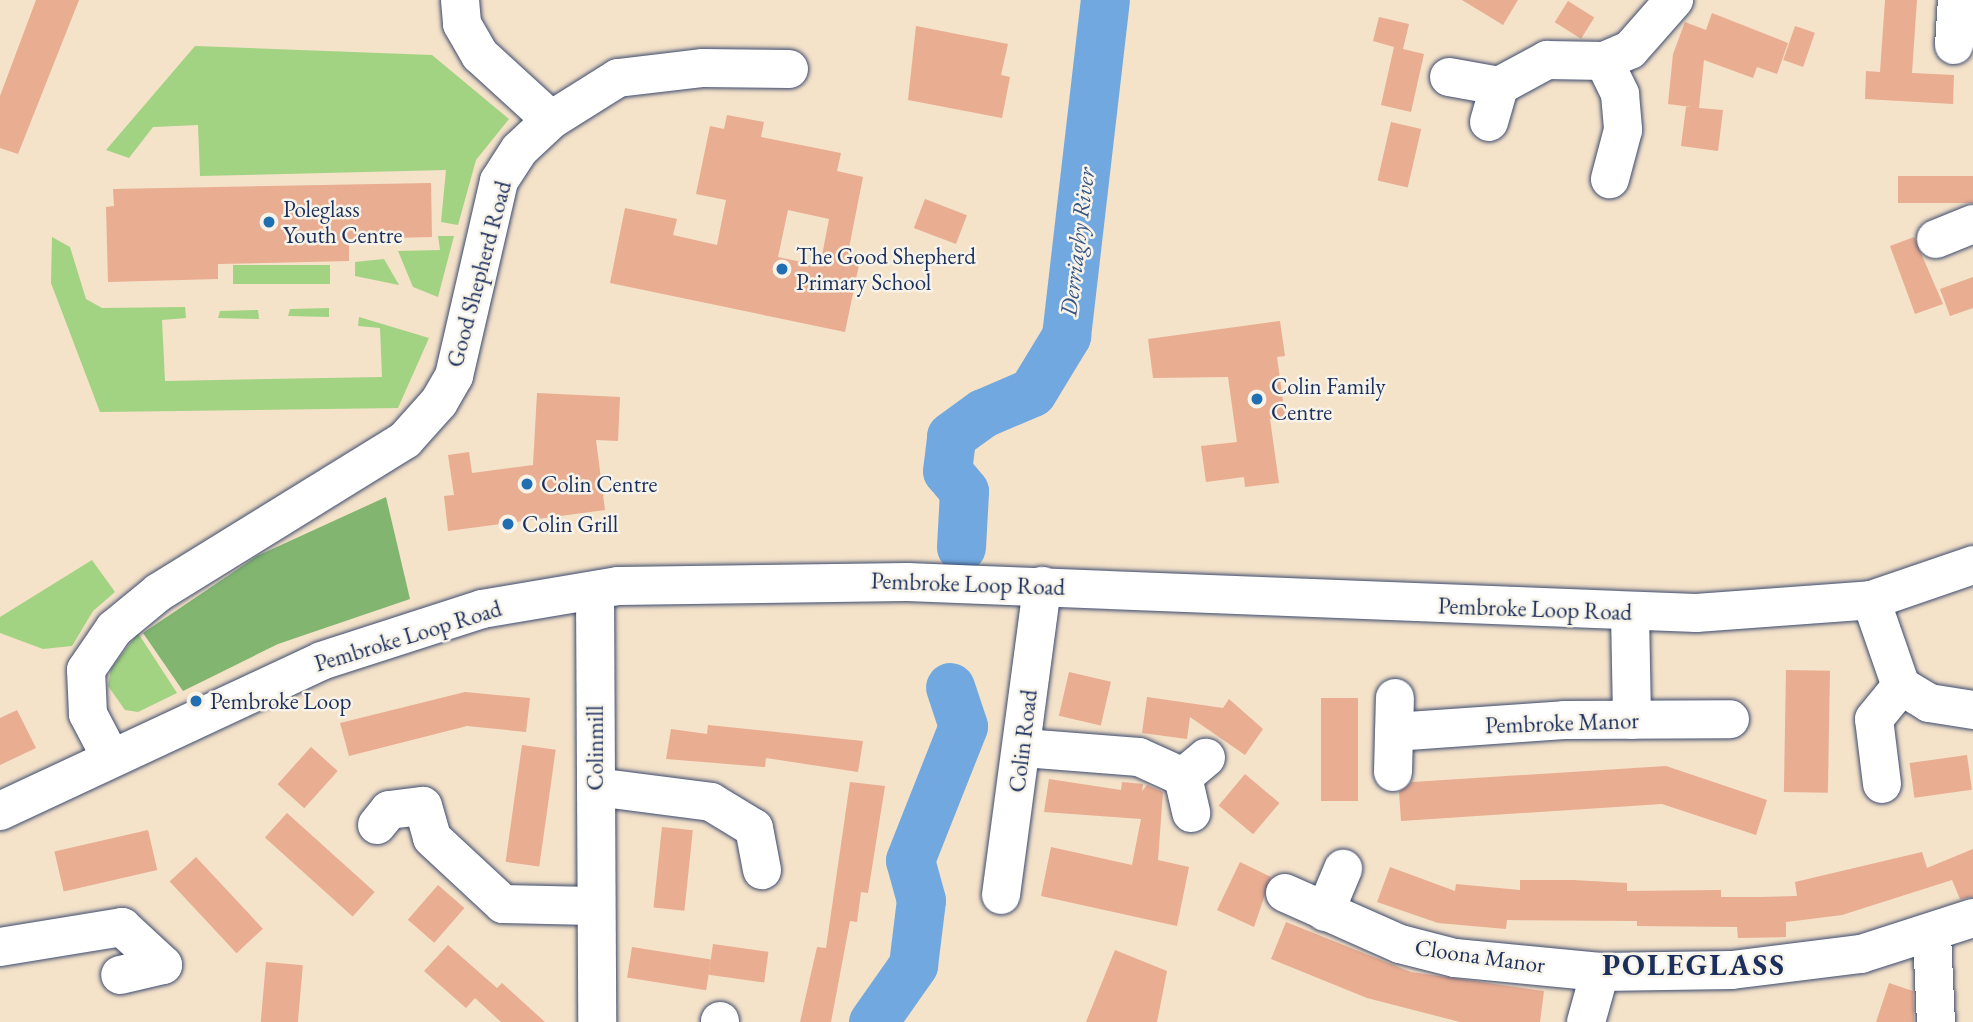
<!DOCTYPE html>
<style>
body{margin:0}
#map{position:relative;width:1973px;height:1022px;overflow:hidden;background:#f4e2c9;font-family:"EB Garamond",serif}
div>[style]{position:absolute}
.green>*{inset:0;background:#a2d382;transform-origin:0 0}
.forest>*{inset:0;background:#81b570}
.river>*{height:49px;margin:-24.5px;padding:0 24.5px;transform-origin:24.5px;border-radius:24.5px;background:#71a8df}
.building>*{inset:0;background:#e9ad92;transform-origin:0 0}
.roads{filter:drop-shadow(0 0 2px #3c4a6e) drop-shadow(0 0 2px #3c4a6e)}
.minor>*{height:38px;margin:-19px;padding:0 19px;transform-origin:19px;border-radius:19px;background:#fff}
.dots>*{width:19px;height:19px;translate:-50% -50%;box-sizing:border-box;border:4px solid #f7f3e8;border-radius:50%}
span{translate:-50% -50%;white-space:nowrap;text-align:center;line-height:1.15;-webkit-text-stroke:5px #f7f3e8;paint-order:stroke}
.poi-label{font-size:23px;color:#1b2f5e}
.left{translate:0 -50%;text-align:left}
.street-label{font-size:23px;color:#1b2f5e}
.water-label{font-size:24px;color:#355385;font-style:italic}
.district-label{font-size:30px;color:#1b2f5e;font-weight:700;letter-spacing:2px}
</style>
<div id="map">
<div class="green">
<div style="clip-path:polygon(195px 46px,432px 55px,509px 119px,476px 160px,458px 225px,441px 222px,446px 170px,200px 176px,198px 125px,153px 127px,129px 158px,106px 150px)"></div>
<div style="clip-path:polygon(438px 236px,454px 236px,438px 297px,413px 287px,398px 251px,440px 250px)"></div>
<div style="clip-path:polygon(52px 237px,70px 247px,86px 299px,102px 308px,185px 307px,186px 318px,162px 320px,165px 381px,382px 377px,380px 328px,358px 326px,359px 317px,429px 338px,398px 408px,100px 412px,51px 283px)"></div>
<div style="clip-path:polygon(384px 259px,399px 285px,355px 276px,355px 262px)"></div>
<div style="left:330px;top:265px;width:19px;height:97px;rotate:90deg"></div>
<div style="clip-path:polygon(329px 308px,329px 317px,288px 316px,290px 309px)"></div>
<div style="clip-path:polygon(258px 310px,259px 319px,218px 318px,220px 311px)"></div>
<div style="clip-path:polygon(92px 560px,115px 592px,93px 611px,72px 646px,43px 649px,0 633px,0 617px)"></div>
<div style="clip-path:polygon(138px 633px,177px 693px,138px 712px,125px 710px,108px 686px,111px 669px)"></div>
</div>
<div class="forest">
<div style="clip-path:polygon(386px 497px,410px 599px,278px 644px,183px 691px,143px 633px,257px 556px)"></div>
</div>
<div class="river">
<div style="left:961px;top:547px;width:56px;rotate:-86.9deg"></div>
<div style="left:964px;top:491px;width:26px;rotate:-130deg"></div>
<div style="left:947px;top:471px;width:35px;rotate:-83deg"></div>
<div style="left:951px;top:436px;width:39px;rotate:-36deg"></div>
<div style="left:983px;top:413px;width:53px;rotate:-23.2deg"></div>
<div style="left:1032px;top:392px;width:66px;rotate:-58.7deg"></div>
<div style="left:1066px;top:336px;width:338px;rotate:-83.4deg"></div>
<div style="left:873px;top:1022px;width:70px;rotate:-54.9deg"></div>
<div style="left:913px;top:965px;width:65px;rotate:-83deg"></div>
<div style="left:921px;top:900px;width:41px;rotate:-105.4deg"></div>
<div style="left:910px;top:860px;width:144px;rotate:-68.4deg"></div>
<div style="left:963px;top:726px;width:41px;rotate:-108.4deg"></div>
</div>
<div class="building">
<div style="clip-path:polygon(36px 0,79px 0,18px 154px,0 148px,0 96px)"></div>
<div style="clip-path:polygon(1462px 0,1518px 0,1503px 25px)"></div>
<div style="clip-path:polygon(1885px 0,1917px 0,1912px 73px,1954px 75px,1953px 104px,1865px 99px,1866px 71px,1880px 72px)"></div>
<div style="left:1568px;top:1px;width:31px;height:25px;rotate:32deg"></div>
<div style="clip-path:polygon(1712px 13px,1788px 43px,1777px 74px,1757px 67px,1753px 78px,1704px 60px,1699px 108px,1723px 110px,1718px 151px,1681px 146px,1686px 107px,1691px 107px,1668px 104px,1673px 54px,1685px 22px,1706px 30px)"></div>
<div style="clip-path:polygon(1379px 17px,1409px 24px,1403px 49px,1424px 54px,1411px 112px,1381px 105px,1394px 47px,1373px 41px)"></div>
<div style="clip-path:polygon(916px 26px,1008px 44px,1001px 75px,1010px 77px,1002px 118px,908px 100px)"></div>
<div style="left:1795px;top:26px;width:21px;height:36px;rotate:19deg"></div>
<div style="clip-path:polygon(evenodd,727px 115px,764px 122px,761px 137px,841px 153px,837px 171px,863px 177px,848px 253px,861px 255px,845px 332px,610px 283px,625px 208px,677px 219px,673px 235px,717px 245px,726px 200px,696px 194px,710px 126px,724px 129px,727px 115px,788px 210px,829px 219px,820px 266px,778px 257px,788px 210px)"></div>
<div style="left:1391px;top:122px;width:31px;height:60px;rotate:13deg"></div>
<div style="left:1973px;top:176px;width:27px;height:75px;rotate:90deg"></div>
<div style="clip-path:polygon(431px 183px,432px 237px,349px 239px,349px 261px,218px 264px,218px 279px,108px 282px,106px 207px,114px 206px,113px 189px)"></div>
<div style="left:925px;top:199px;width:45px;height:31px;rotate:21deg"></div>
<div style="clip-path:polygon(1914px 237px,1943px 304px,1915px 314px,1890px 246px)"></div>
<div style="clip-path:polygon(1973px 277px,1973px 308px,1950px 316px,1940px 289px)"></div>
<div style="clip-path:polygon(1280px 321px,1285px 356px,1277px 357px,1285px 416px,1270px 419px,1279px 483px,1245px 487px,1244px 477px,1206px 482px,1201px 446px,1237px 442px,1228px 377px,1153px 378px,1148px 339px)"></div>
<div style="clip-path:polygon(537px 393px,620px 397px,618px 441px,596px 440px,605px 510px,448px 531px,444px 496px,454px 495px,448px 455px,469px 452px,472px 473px,533px 465px)"></div>
<div style="left:1786px;top:670px;width:44px;height:122px;rotate:1deg"></div>
<div style="left:1069px;top:672px;width:43px;height:45px;rotate:13deg"></div>
<div style="clip-path:polygon(465px 692px,530px 698px,526px 732px,467px 726px,349px 756px,340px 723px)"></div>
<div style="clip-path:polygon(1147px 697px,1223px 708px,1229px 699px,1263px 729px,1245px 755px,1190px 717px,1187px 739px,1142px 733px)"></div>
<div style="left:1321px;top:698px;width:37px;height:103px"></div>
<div style="clip-path:polygon(17px 710px,36px 748px,0 765px,0 718px)"></div>
<div style="clip-path:polygon(708px 725px,863px 741px,858px 772px,766px 758px,765px 767px,666px 759px,671px 729px,707px 734px)"></div>
<div style="left:522px;top:745px;width:34px;height:118px;rotate:8deg"></div>
<div style="left:311px;top:747px;width:36px;height:50px;rotate:42deg"></div>
<div style="left:1967px;top:755px;width:35px;height:58px;rotate:82deg"></div>
<div style="clip-path:polygon(1666px 766px,1767px 800px,1756px 835px,1662px 804px,1401px 821px,1399px 792px,1412px 782px)"></div>
<div style="left:1245px;top:774px;width:45px;height:41px;rotate:40deg"></div>
<div style="clip-path:polygon(1049px 779px,1121px 790px,1122px 782px,1143px 784px,1142px 791px,1147px 785px,1163px 792px,1158px 860px,1189px 867px,1177px 926px,1041px 896px,1051px 847px,1132px 865px,1141px 819px,1044px 812px)"></div>
<div style="clip-path:polygon(850px 782px,885px 786px,868px 893px,861px 892px,857px 922px,850px 921px,831px 1022px,800px 1022px,817px 947px,826px 948px)"></div>
<div style="left:287px;top:813px;width:118px;height:33px;rotate:42deg"></div>
<div style="left:662px;top:827px;width:31px;height:81px;rotate:6deg"></div>
<div style="left:148px;top:830px;width:41px;height:96px;rotate:77deg"></div>
<div style="clip-path:polygon(1973px 849px,1973px 897px,1960px 899px,1952px 880px,1842px 915px,1786px 922px,1786px 937px,1738px 938px,1737px 927px,1637px 926px,1637px 921px,1507px 920px,1506px 929px,1438px 923px,1377px 902px,1390px 867px,1455px 891px,1456px 884px,1520px 890px,1520px 880px,1573px 880px,1627px 883px,1627px 891px,1721px 890px,1721px 897px,1761px 897px,1797px 896px,1795px 882px,1922px 852px,1927px 868px)"></div>
<div style="left:196px;top:857px;width:98px;height:36px;rotate:47deg"></div>
<div style="clip-path:polygon(1240px 862px,1271px 877px,1254px 927px,1217px 910px)"></div>
<div style="left:438px;top:885px;width:35px;height:46px;rotate:41deg"></div>
<div style="clip-path:polygon(1286px 922px,1411px 972px,1544px 991px,1540px 1022px,1460px 1022px,1367px 998px,1271px 959px)"></div>
<div style="left:713px;top:944px;width:56px;height:31px;rotate:8deg"></div>
<div style="clip-path:polygon(448px 945px,497px 988px,502px 983px,545px 1022px,501px 1022px,475px 998px,466px 1008px,424px 971px)"></div>
<div style="left:632px;top:947px;width:80px;height:31px;rotate:9deg"></div>
<div style="clip-path:polygon(1115px 950px,1167px 971px,1157px 1022px,1086px 1022px)"></div>
<div style="left:266px;top:962px;width:37px;height:60px;rotate:5deg"></div>
<div style="clip-path:polygon(1889px 983px,1913px 991px,1914px 1022px,1876px 1022px)"></div>
</div>
<div class="roads">
<div class="minor">
<div style="left:460px;top:0;width:24px;rotate:85deg"></div>
<div style="left:462px;top:24px;width:36px;rotate:60deg"></div>
<div style="left:480px;top:55px;width:96px;rotate:42.5deg"></div>
<div style="left:1954px;top:45px;width:45px;rotate:-86.2deg"></div>
<div style="left:1604px;top:61px;width:37px;rotate:64deg"></div>
<div style="left:1620px;top:94px;width:36px;rotate:85deg"></div>
<div style="left:1623px;top:130px;width:51px;rotate:104.9deg"></div>
<div style="left:1449px;top:77px;width:51px;rotate:10.2deg"></div>
<div style="left:1499px;top:86px;width:55px;rotate:-28.4deg"></div>
<div style="left:1547px;top:60px;width:57px;rotate:1deg"></div>
<div style="left:1604px;top:61px;width:28px;rotate:-23deg"></div>
<div style="left:1630px;top:50px;width:67px;rotate:-48.7deg"></div>
<div style="left:1489px;top:122px;width:37px;rotate:-74deg"></div>
<div style="left:1936px;top:239px;width:40px;rotate:-22deg"></div>
<div style="left:595px;top:591px;width:431px;rotate:89.7deg"></div>
<div style="left:1871px;top:600px;width:91px;rotate:70.8deg"></div>
<div style="left:1901px;top:686px;width:33px;rotate:31deg"></div>
<div style="left:1929px;top:703px;width:45px;rotate:9deg"></div>
<div style="left:1630px;top:613px;width:107px;rotate:88.9deg"></div>
<div style="left:1394px;top:732px;width:170px;rotate:-4deg"></div>
<div style="left:1564px;top:720px;width:166px;rotate:-0.3deg"></div>
<div style="left:1024px;top:748px;width:115px;rotate:4.5deg"></div>
<div style="left:1139px;top:757px;width:48px;rotate:24.4deg"></div>
<div style="left:1183px;top:777px;width:30px;rotate:-40deg"></div>
<div style="left:111px;top:758px;width:50px;rotate:-117.6deg"></div>
<div style="left:88px;top:714px;width:44px;rotate:-92.6deg"></div>
<div style="left:86px;top:670px;width:50px;rotate:-55.7deg"></div>
<div style="left:114px;top:629px;width:58px;rotate:-39.4deg"></div>
<div style="left:159px;top:592px;width:289px;rotate:-31.7deg"></div>
<div style="left:405px;top:440px;width:51px;rotate:-48.2deg"></div>
<div style="left:439px;top:402px;width:30px;rotate:-60deg"></div>
<div style="left:454px;top:376px;width:200px;rotate:-77deg"></div>
<div style="left:499px;top:181px;width:37px;rotate:-57deg"></div>
<div style="left:519px;top:150px;width:44px;rotate:-43.2deg"></div>
<div style="left:551px;top:120px;width:79px;rotate:-32.1deg"></div>
<div style="left:618px;top:78px;width:86px;rotate:-6.7deg"></div>
<div style="left:703px;top:68px;width:86px;rotate:0.7deg"></div>
<div style="left:1393px;top:772px;width:74px;rotate:-88.5deg"></div>
<div style="left:1183px;top:777px;width:37px;rotate:77deg"></div>
<div style="left:1882px;top:784px;width:65px;rotate:-97deg"></div>
<div style="left:1874px;top:719px;width:43px;rotate:-50.7deg"></div>
<div style="left:596px;top:787px;width:116px;rotate:7.4deg"></div>
<div style="left:711px;top:802px;width:50px;rotate:31.2deg"></div>
<div style="left:754px;top:828px;width:43px;rotate:79.2deg"></div>
<div style="left:0;top:811px;width:354px;rotate:-25deg"></div>
<div style="left:321px;top:661px;width:169px;rotate:-17.9deg"></div>
<div style="left:482px;top:609px;width:138px;rotate:-9.6deg"></div>
<div style="left:618px;top:586px;width:289px;rotate:-0.8deg"></div>
<div style="left:907px;top:582px;width:790px;rotate:2.25deg"></div>
<div style="left:1696px;top:613px;width:175px;rotate:-4.2deg"></div>
<div style="left:1871px;top:600px;width:108px;rotate:-18.9deg"></div>
<div style="left:377px;top:825px;width:19px;rotate:-51deg"></div>
<div style="left:389px;top:810px;width:34px;rotate:-7deg"></div>
<div style="left:423px;top:806px;width:33px;rotate:74deg"></div>
<div style="left:432px;top:838px;width:97px;rotate:42.9deg"></div>
<div style="left:503px;top:904px;width:89px;rotate:1.3deg"></div>
<div style="left:1285px;top:893px;width:126px;rotate:23.9deg"></div>
<div style="left:1400px;top:944px;width:57px;rotate:14.3deg"></div>
<div style="left:1455px;top:958px;width:146px;rotate:5.5deg"></div>
<div style="left:1600px;top:972px;width:132px;rotate:-0.9deg"></div>
<div style="left:1732px;top:970px;width:130px;rotate:-7.1deg"></div>
<div style="left:1861px;top:954px;width:118px;rotate:-17.8deg"></div>
<div style="left:1001px;top:895px;width:312px;rotate:-82.4deg"></div>
<div style="left:1325px;top:912px;width:47px;rotate:-67.3deg"></div>
<div style="left:1932px;top:935px;width:87px;rotate:87.4deg"></div>
<div style="left:0;top:947px;width:124px;rotate:-9.3deg"></div>
<div style="left:122px;top:927px;width:56px;rotate:42.8deg"></div>
<div style="left:163px;top:965px;width:44px;rotate:166.9deg"></div>
<div style="left:720px;top:1022px;width:1px;rotate:-90deg"></div>
<div style="left:1586px;top:1022px;width:52px;rotate:-74.4deg"></div>
</div>
</div>
<div class="dots">
<div style="left:269px;top:222px;background:#1f6fb2"></div>
<div style="left:782px;top:269px;background:#1f6fb2"></div>
<div style="left:1257px;top:399px;background:#1f6fb2"></div>
<div style="left:527px;top:484px;background:#1f6fb2"></div>
<div style="left:508px;top:524px;background:#1f6fb2"></div>
<div style="left:196px;top:701px;background:#1f6fb2"></div>
</div>
<div class="poi-label">
<span class="left" style="left:283px;top:222px">Poleglass<br>Youth Centre</span>
<span class="left" style="left:796px;top:269px">The Good Shepherd<br>Primary School</span>
<span class="left" style="left:1271px;top:399px">Colin Family<br>Centre</span>
<span class="left" style="left:541px;top:484px">Colin Centre</span>
<span class="left" style="left:522px;top:524px">Colin Grill</span>
<span class="left" style="left:210px;top:701px">Pembroke Loop</span>
</div>
<div class="street-label">
<span style="left:479px;top:274px;rotate:-75deg">Good Shepherd Road</span>
<span style="left:968px;top:584px;rotate:2deg">Pembroke Loop Road</span>
<span style="left:1535px;top:609px;rotate:2deg">Pembroke Loop Road</span>
<span style="left:408px;top:636px;rotate:-17deg">Pembroke Loop Road</span>
<span style="left:1562px;top:723px;rotate:-2deg">Pembroke Manor</span>
<span style="left:1023px;top:741px;rotate:-83deg">Colin Road</span>
<span style="left:595px;top:748px;rotate:-90deg">Colinmill</span>
<span style="left:1480px;top:956px;rotate:8deg">Cloona Manor</span>
</div>
<div class="water-label">
<span style="left:1077px;top:242px;rotate:-83deg">Derriaghy River</span>
</div>
<div class="district-label">
<span style="left:1694px;top:965px">POLEGLASS</span>
</div>
</div>
